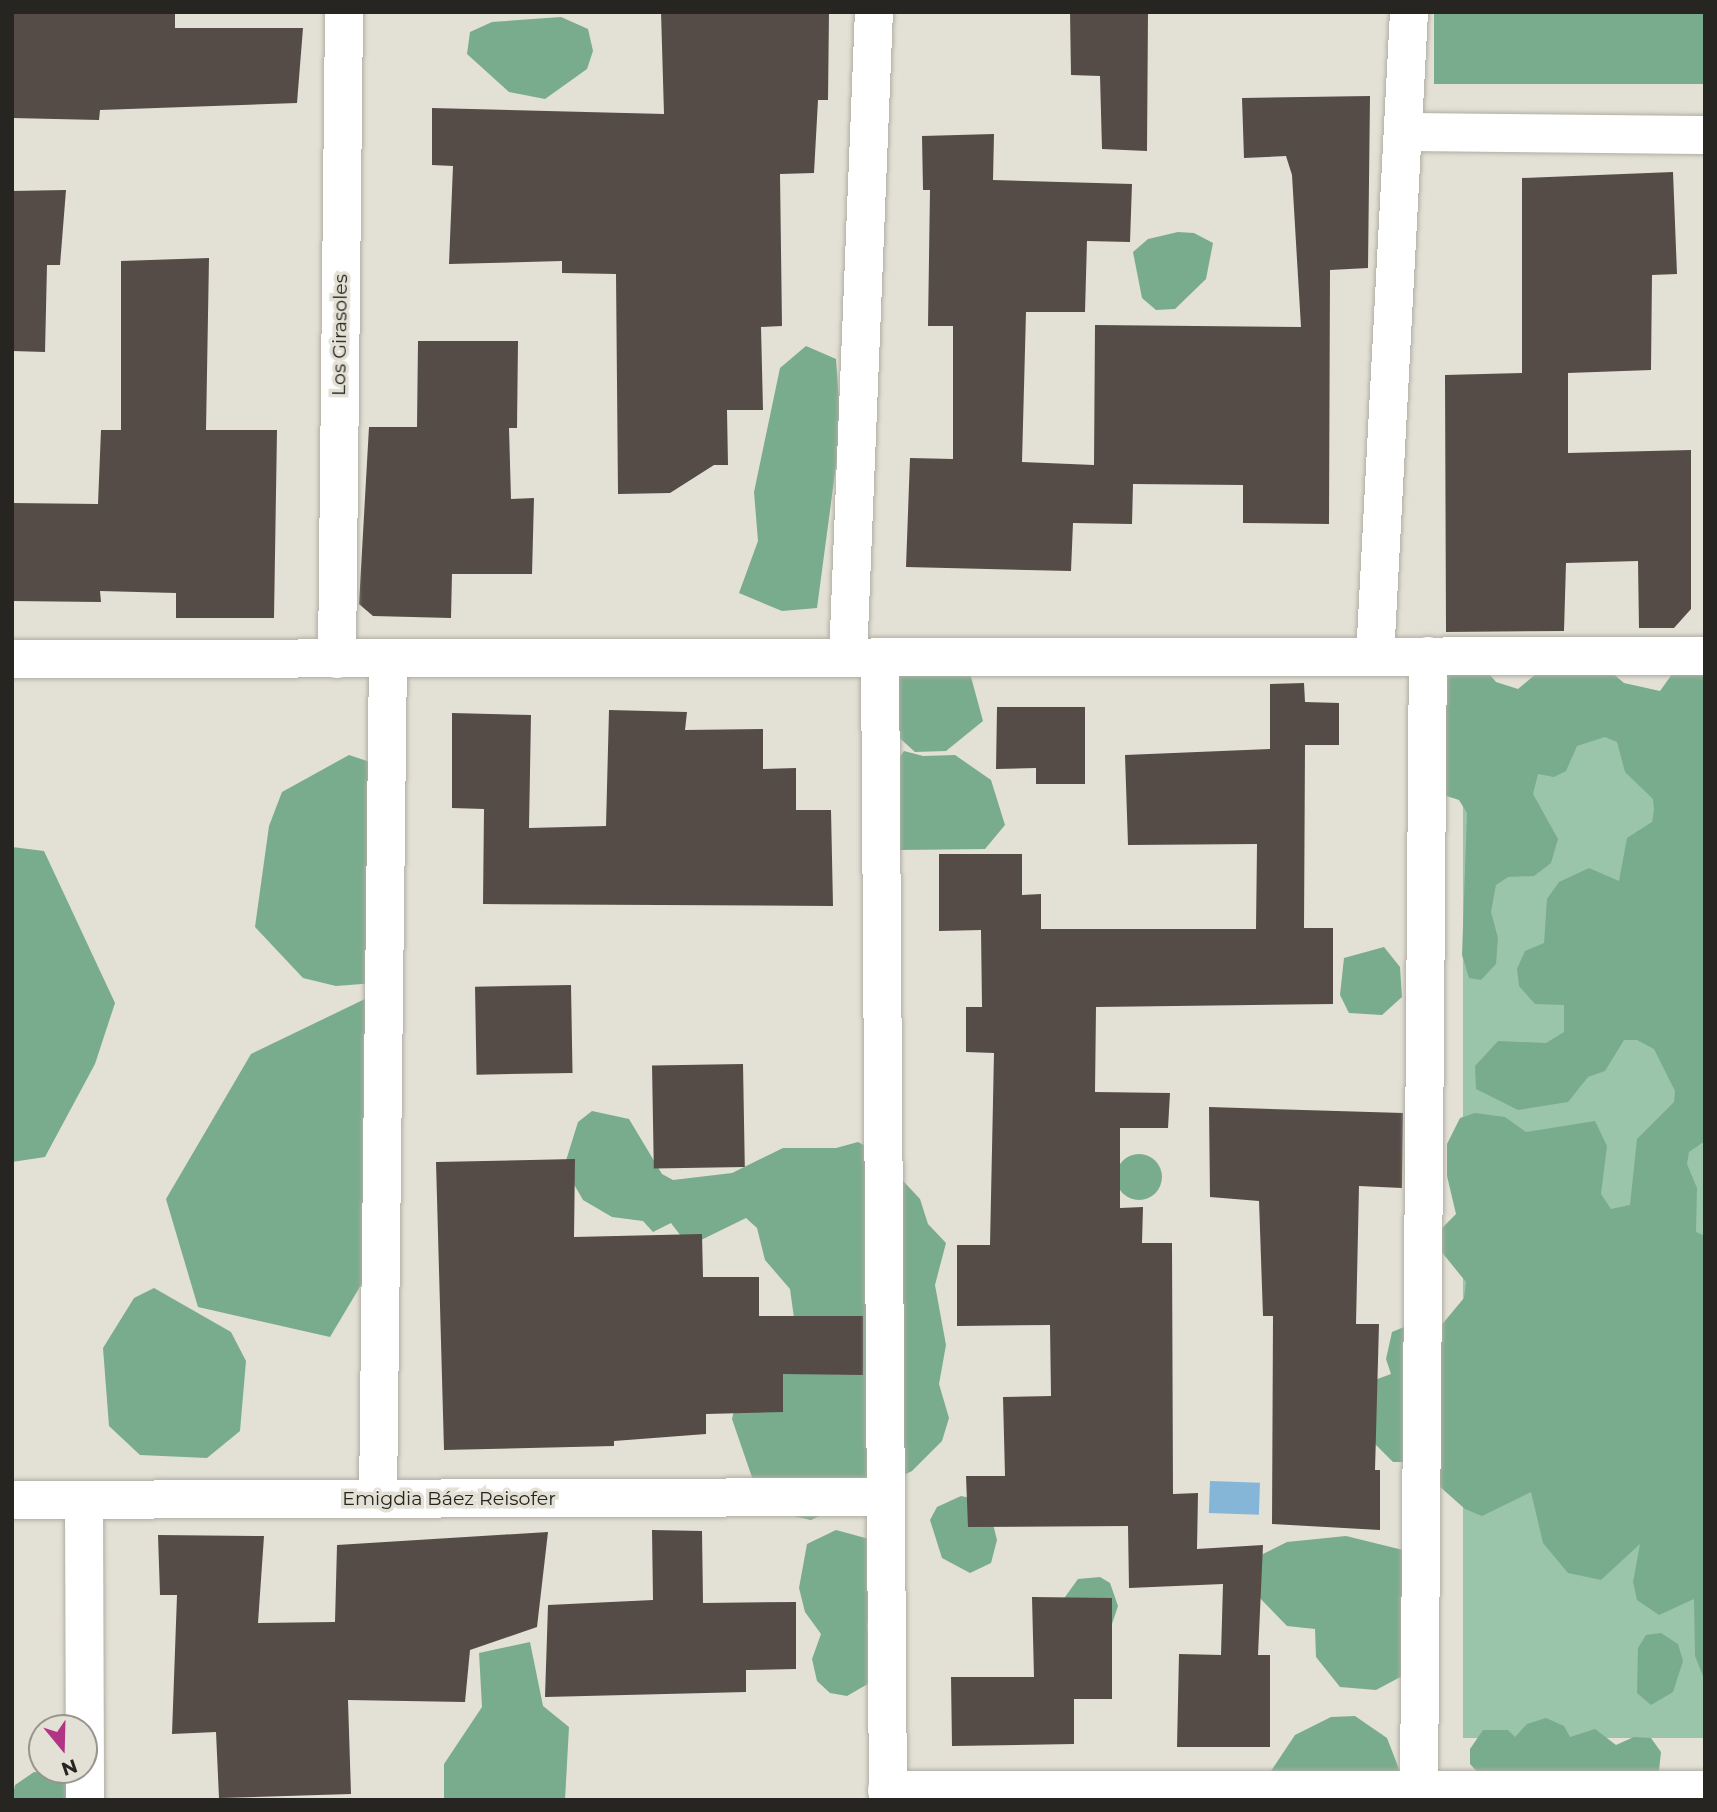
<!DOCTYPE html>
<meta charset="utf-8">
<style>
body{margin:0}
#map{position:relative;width:1717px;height:1812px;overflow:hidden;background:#e3e0d5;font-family:Montserrat,sans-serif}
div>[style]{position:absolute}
.green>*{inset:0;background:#9ac5aa;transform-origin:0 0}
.forest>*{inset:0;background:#79ac8d;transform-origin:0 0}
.round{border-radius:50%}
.water>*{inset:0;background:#85b6d8;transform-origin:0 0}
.building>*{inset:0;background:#554c47;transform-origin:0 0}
.roads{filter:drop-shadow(0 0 2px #b0ada2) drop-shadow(0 0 2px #b0ada2)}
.minor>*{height:38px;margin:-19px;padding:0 19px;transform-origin:19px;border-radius:19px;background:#fff}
span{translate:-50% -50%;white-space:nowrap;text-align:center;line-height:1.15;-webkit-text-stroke:7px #e3e0d5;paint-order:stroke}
.street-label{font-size:19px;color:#272521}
.frame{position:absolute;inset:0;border:14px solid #272521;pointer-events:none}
.north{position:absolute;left:28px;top:1714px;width:70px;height:70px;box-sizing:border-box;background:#e3e0d5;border:2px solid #98958d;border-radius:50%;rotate:161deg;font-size:19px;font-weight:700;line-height:28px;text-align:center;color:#272521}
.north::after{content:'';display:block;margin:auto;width:24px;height:32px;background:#b23585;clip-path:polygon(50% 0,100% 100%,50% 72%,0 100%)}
</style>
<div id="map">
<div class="green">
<div style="left:1705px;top:693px;width:1045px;height:242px;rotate:90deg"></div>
</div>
<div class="forest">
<div style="left:1434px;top:12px;width:271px;height:72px"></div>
<div style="clip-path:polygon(561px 17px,588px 29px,593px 51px,587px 69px,545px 99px,509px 92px,467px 54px,470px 32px,492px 22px)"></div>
<div style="clip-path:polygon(1178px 232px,1194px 233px,1213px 243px,1206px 279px,1175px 309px,1156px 310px,1142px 298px,1133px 252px,1148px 239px)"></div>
<div style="clip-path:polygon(806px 346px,836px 359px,841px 428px,817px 608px,782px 611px,739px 593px,758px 541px,754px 492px,780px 368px)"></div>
<div style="clip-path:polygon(1448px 664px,1485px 669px,1496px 682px,1518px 689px,1543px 668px,1604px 666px,1624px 683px,1660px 691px,1675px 670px,1705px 664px,1705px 1141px,1689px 1152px,1687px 1164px,1697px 1188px,1696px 1232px,1705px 1236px,1705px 1681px,1695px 1656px,1694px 1599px,1659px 1615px,1637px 1600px,1633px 1582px,1640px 1544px,1601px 1580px,1568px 1573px,1543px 1543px,1531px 1492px,1482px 1516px,1465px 1509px,1412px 1462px,1393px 1462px,1375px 1444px,1372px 1381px,1391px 1374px,1386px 1359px,1392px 1332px,1416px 1322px,1439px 1328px,1464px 1298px,1466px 1282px,1440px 1250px,1441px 1229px,1456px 1214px,1447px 1176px,1447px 1144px,1460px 1118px,1475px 1113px,1505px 1117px,1526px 1132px,1595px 1121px,1607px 1146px,1601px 1194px,1611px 1209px,1630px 1205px,1637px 1139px,1674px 1102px,1675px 1091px,1654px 1049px,1637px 1040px,1624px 1040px,1605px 1071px,1588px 1077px,1568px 1102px,1518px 1110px,1476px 1089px,1475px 1066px,1498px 1041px,1546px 1043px,1564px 1032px,1564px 1005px,1535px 1004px,1519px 986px,1517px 969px,1525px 951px,1544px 943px,1547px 899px,1559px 882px,1589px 868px,1619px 881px,1627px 838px,1652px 822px,1654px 810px,1653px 799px,1625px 772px,1617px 742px,1605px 737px,1577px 746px,1566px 771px,1554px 777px,1538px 774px,1533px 794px,1558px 839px,1551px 863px,1534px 876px,1508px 877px,1496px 885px,1491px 912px,1498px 938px,1496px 964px,1481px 980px,1469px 978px,1462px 955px,1467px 813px,1459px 800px,1437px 793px,1421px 776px)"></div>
<div style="clip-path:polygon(890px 666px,968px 666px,983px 721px,946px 751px,915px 752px,893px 732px)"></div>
<div style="clip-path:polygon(904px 751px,923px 756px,955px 755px,991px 780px,1005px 825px,985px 849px,900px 850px,895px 763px)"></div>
<div style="clip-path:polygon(349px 755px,376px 764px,375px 983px,336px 986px,303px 978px,255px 927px,269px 826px,282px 792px)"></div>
<div style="clip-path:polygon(12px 847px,44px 851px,115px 1003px,95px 1064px,45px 1157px,12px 1162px)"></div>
<div style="clip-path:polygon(1384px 947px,1400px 967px,1402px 997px,1382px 1015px,1349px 1013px,1340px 995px,1344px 958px)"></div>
<div style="clip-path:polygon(367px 998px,364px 1280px,330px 1337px,198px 1307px,166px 1199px,251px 1054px)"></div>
<div style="clip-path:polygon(592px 1111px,629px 1119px,662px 1174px,673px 1180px,732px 1173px,783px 1148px,836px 1148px,858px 1142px,875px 1151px,920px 1199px,928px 1224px,946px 1243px,935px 1285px,946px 1345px,939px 1384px,949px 1418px,942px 1441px,912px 1471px,811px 1520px,780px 1513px,755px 1486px,732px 1419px,739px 1390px,794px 1318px,790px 1289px,765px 1260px,757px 1228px,746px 1218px,699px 1241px,684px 1240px,671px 1223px,653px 1232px,643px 1221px,612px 1217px,583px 1200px,564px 1167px,578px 1122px)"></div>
<div class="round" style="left:1116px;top:1154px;width:46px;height:46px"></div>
<div style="clip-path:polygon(154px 1288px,231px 1332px,246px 1361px,240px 1431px,207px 1458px,140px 1455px,109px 1426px,103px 1348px,134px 1298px)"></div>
<div style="clip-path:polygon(961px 1496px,976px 1499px,992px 1520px,997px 1540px,991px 1563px,970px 1573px,942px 1558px,930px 1520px,937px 1507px)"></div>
<div style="clip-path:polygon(836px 1530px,869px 1539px,872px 1608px,867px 1625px,873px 1681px,847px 1696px,830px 1693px,817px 1681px,812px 1659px,821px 1634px,805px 1612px,799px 1588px,807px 1544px)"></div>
<div style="clip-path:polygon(1346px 1536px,1407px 1551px,1406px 1674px,1376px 1690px,1340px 1687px,1316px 1657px,1315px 1629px,1287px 1626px,1254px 1592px,1257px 1557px,1287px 1542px)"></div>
<div style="clip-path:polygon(1100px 1577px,1110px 1583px,1118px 1606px,1110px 1630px,1060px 1604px,1078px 1579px)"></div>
<div style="clip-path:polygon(1661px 1633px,1678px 1644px,1683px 1661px,1673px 1692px,1651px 1705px,1637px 1693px,1638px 1648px,1646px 1635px)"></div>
<div style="clip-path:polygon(530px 1642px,543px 1706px,569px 1727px,565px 1800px,444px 1800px,444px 1764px,482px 1707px,479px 1653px)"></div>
<div style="clip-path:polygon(1355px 1716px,1387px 1738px,1401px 1774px,1274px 1800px,1271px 1771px,1295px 1735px,1331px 1717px)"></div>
<div style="clip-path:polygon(1546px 1718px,1564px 1726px,1570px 1737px,1595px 1729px,1616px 1745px,1634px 1737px,1651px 1738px,1661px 1752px,1659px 1771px,1482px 1777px,1470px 1764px,1470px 1749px,1483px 1730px,1508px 1730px,1515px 1737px,1527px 1724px)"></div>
<div style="clip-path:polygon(34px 1772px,79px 1775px,79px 1800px,12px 1800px,15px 1785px)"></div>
</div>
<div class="water">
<div style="left:1210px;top:1481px;width:50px;height:32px;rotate:2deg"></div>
</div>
<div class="building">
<div style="clip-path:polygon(12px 12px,175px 12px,175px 28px,303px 28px,297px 103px,100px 110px,99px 120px,12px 118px)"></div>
<div style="clip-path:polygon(661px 12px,829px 12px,828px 100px,818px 100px,814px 173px,780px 174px,782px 326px,761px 327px,763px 410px,727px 410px,728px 465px,714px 465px,670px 493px,618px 494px,616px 274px,562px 273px,562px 261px,449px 264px,453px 166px,432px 165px,432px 108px,664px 114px)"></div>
<div style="clip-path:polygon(1070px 12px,1148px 12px,1147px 151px,1102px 149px,1100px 76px,1071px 75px)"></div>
<div style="clip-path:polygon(1370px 96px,1368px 268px,1330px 270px,1329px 524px,1243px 523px,1243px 485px,1133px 484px,1132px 524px,1073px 523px,1071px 571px,906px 567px,910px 458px,953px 459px,953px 326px,928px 326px,930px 190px,923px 190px,922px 136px,994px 134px,993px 180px,1132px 184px,1130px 242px,1087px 241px,1085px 312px,1026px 312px,1022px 462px,1094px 465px,1095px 325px,1301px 327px,1292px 175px,1286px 156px,1244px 158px,1242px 98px)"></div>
<div style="clip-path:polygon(1673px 172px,1677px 274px,1652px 275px,1651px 370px,1568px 373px,1568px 453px,1691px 450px,1691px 609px,1674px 628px,1639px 628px,1638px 561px,1566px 563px,1564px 631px,1446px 632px,1445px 375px,1522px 373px,1522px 178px)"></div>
<div style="clip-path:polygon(66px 190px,60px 265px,47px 265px,45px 352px,12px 351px,12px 191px)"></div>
<div style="clip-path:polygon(209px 258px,206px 430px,277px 430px,274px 618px,176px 618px,176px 593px,100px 591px,101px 602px,12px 601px,12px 503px,98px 504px,101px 430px,121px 430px,121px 261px)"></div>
<div style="clip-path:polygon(418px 341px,518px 341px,517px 428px,509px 428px,511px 499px,534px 498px,532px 574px,452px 574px,451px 618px,373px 616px,359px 604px,369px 427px,417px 427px)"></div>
<div style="clip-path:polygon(1304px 683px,1305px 702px,1339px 703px,1339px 745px,1305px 745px,1304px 928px,1333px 928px,1333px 1004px,1096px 1007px,1095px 1092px,1170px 1093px,1168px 1128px,1120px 1128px,1120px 1208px,1143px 1207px,1142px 1243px,1172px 1243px,1173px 1494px,1198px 1493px,1197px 1549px,1263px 1545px,1258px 1655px,1270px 1655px,1270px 1747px,1177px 1747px,1179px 1654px,1221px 1655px,1223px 1584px,1129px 1588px,1128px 1526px,968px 1527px,966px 1476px,1005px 1476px,1003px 1397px,1051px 1396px,1050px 1325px,957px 1326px,957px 1245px,990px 1245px,994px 1053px,966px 1052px,966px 1007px,982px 1007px,981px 930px,939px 931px,939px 854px,1022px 854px,1022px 895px,1041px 894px,1041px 929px,1256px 929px,1257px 844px,1128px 845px,1125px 755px,1270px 749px,1270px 684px)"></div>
<div style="clip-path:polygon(997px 707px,1085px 707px,1085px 784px,1036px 784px,1036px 768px,996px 769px)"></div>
<div style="clip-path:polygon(609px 710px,687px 712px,685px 730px,763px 729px,763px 769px,796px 768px,796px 810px,831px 810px,833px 906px,483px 904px,484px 809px,452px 808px,452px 713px,531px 715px,529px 828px,606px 826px)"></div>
<div style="left:571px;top:985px;width:88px;height:96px;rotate:89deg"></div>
<div style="left:743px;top:1064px;width:103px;height:91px;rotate:89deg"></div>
<div style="clip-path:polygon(1209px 1107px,1403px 1113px,1402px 1188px,1359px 1186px,1356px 1324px,1379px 1324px,1375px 1470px,1380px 1470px,1380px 1530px,1272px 1524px,1273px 1316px,1263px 1316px,1259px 1201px,1210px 1197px)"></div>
<div style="clip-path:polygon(575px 1159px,574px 1237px,702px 1234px,703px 1277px,759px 1277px,759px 1316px,863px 1316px,863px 1375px,783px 1374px,783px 1412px,706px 1414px,706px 1434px,614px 1441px,614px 1446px,444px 1450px,436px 1162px)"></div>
<div style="clip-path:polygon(652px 1530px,702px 1531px,703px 1603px,796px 1602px,796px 1669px,746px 1670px,746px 1692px,545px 1697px,548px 1605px,653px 1600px)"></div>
<div style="clip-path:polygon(548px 1532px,537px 1627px,470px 1650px,465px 1702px,348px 1700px,351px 1794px,219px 1798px,216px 1732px,172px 1734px,177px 1595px,160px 1595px,158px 1535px,264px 1536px,258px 1623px,335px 1622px,337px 1545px)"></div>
<div style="clip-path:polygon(1032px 1597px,1112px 1598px,1112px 1699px,1074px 1699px,1074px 1744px,952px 1746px,951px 1677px,1034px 1677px)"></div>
</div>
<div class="roads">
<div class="minor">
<div style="left:1405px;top:132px;width:300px;rotate:0.6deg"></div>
<div style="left:880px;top:657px;width:1143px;rotate:89.6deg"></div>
<div style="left:1375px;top:657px;width:646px;rotate:-86.98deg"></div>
<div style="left:848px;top:658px;width:647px;rotate:-87.7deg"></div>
<div style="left:12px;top:659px;width:1693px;rotate:-0.1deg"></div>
<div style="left:337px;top:659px;width:647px;rotate:-89.38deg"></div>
<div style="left:378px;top:1499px;width:840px;rotate:-89.32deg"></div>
<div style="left:12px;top:1500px;width:873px;rotate:-0.2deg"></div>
<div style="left:84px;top:1500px;width:300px;rotate:89.8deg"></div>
<div style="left:887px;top:1790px;width:818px"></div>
<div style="left:1419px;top:1790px;width:1134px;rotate:-89.55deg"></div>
</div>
</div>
<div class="street-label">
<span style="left:340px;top:335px;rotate:-89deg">Los Girasoles</span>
<span style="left:449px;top:1499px">Emigdia Báez Reisofer</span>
</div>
<div class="frame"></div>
<div class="north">N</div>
</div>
